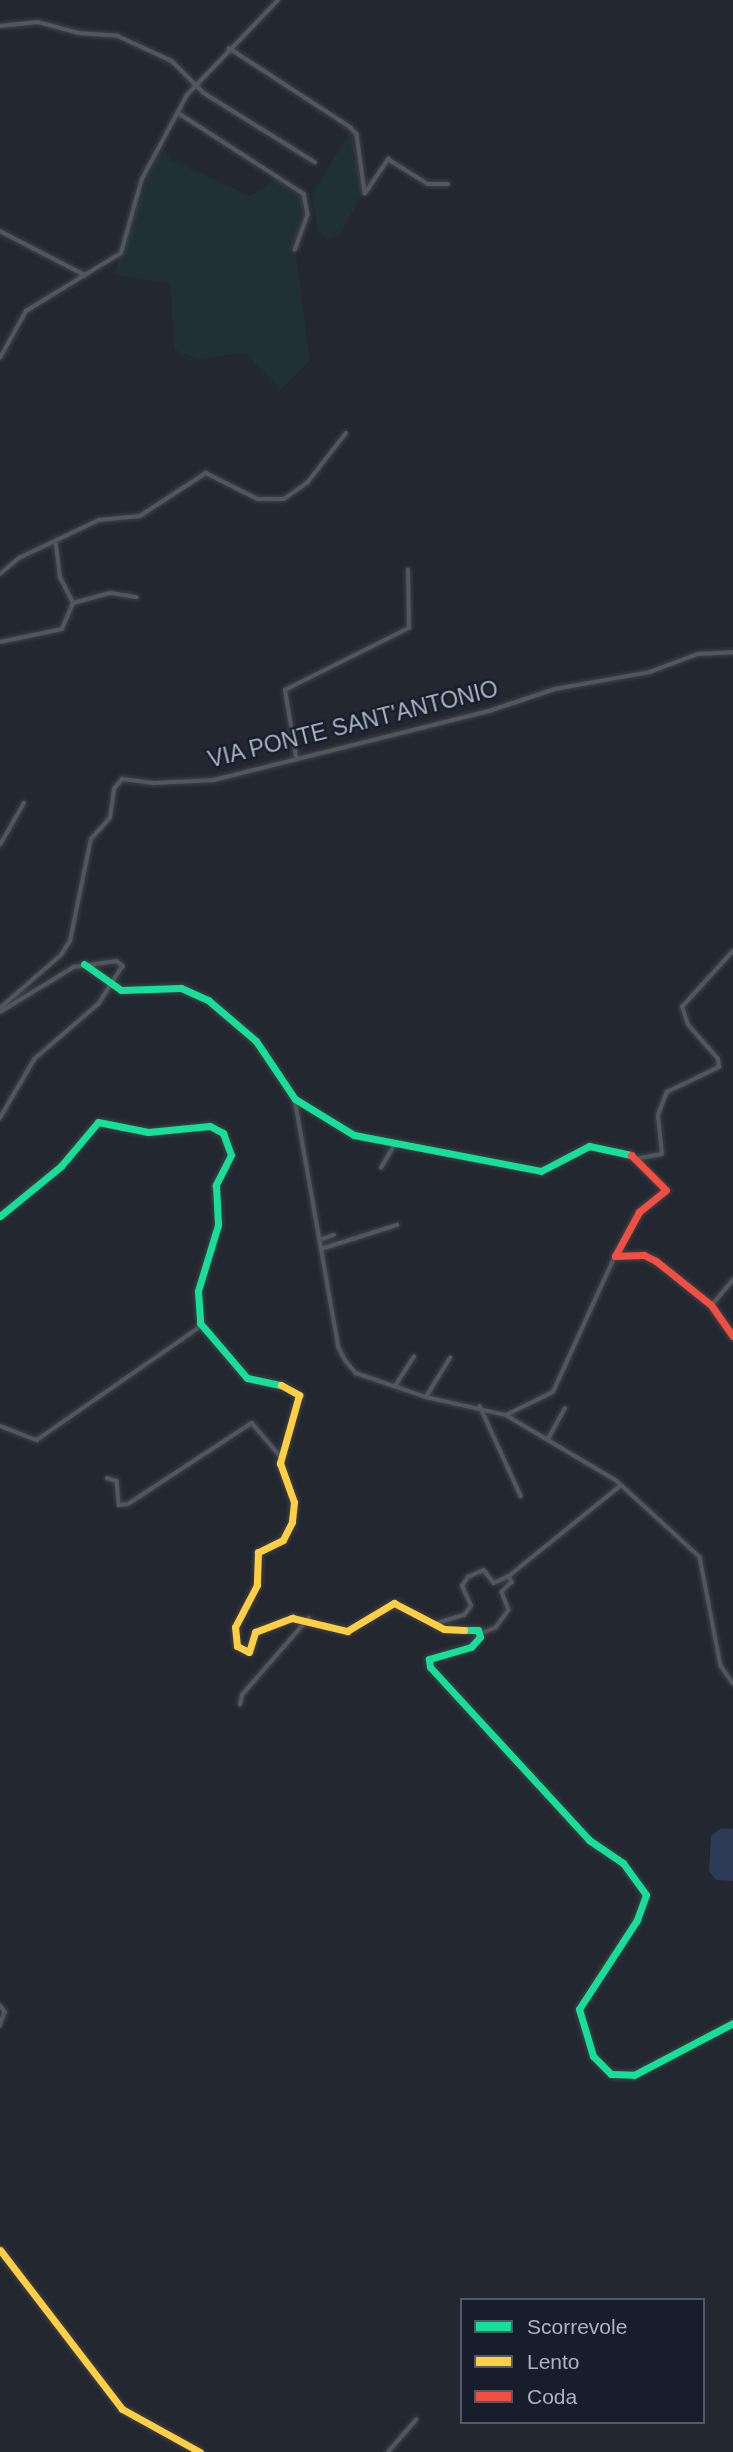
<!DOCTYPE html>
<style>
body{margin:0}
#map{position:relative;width:733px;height:2452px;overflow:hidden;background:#232730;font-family:Arial,sans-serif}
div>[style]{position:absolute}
.green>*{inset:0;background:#203135}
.water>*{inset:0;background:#2e3b57}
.roads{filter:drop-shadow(0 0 2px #3f4249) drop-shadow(0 0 2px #3f4249)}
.street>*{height:3.5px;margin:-1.75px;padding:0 1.75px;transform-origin:1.75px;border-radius:1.75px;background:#52565f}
.fast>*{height:7px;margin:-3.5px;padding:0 3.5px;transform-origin:3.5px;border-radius:3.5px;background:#16e098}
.slow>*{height:7px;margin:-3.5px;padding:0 3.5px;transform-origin:3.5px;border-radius:3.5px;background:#ffcf43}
.jam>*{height:7px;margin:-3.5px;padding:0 3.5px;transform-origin:3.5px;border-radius:3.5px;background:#f24e42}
span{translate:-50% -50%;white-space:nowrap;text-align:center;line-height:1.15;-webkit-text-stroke:5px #171d2a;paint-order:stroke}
.street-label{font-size:23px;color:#abb2c3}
.legend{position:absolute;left:460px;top:2298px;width:245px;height:126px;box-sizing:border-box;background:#171d2a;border:2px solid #525967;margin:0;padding:9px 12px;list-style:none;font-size:21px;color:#abb2c3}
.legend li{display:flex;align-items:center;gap:14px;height:35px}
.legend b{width:35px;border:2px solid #525967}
</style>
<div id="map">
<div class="green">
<div style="clip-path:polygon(350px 131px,357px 138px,362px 194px,339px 236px,328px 239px,318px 232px,312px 195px)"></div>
<div style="clip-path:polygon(160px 146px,173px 161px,251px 196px,277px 178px,304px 194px,309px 204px,295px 250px,310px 361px,281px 389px,245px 353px,198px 359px,174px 350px,171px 284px,114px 274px)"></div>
</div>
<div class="water">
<div style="clip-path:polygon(721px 1828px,733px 1829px,733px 1881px,716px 1880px,709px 1871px,711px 1836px)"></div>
</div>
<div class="roads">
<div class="street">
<div style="left:0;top:26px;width:38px;rotate:-6deg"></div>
<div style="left:38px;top:22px;width:42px;rotate:15deg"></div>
<div style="left:79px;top:33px;width:39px;rotate:4deg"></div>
<div style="left:118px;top:36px;width:60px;rotate:24.8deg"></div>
<div style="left:172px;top:61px;width:45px;rotate:45deg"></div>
<div style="left:204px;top:93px;width:131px;rotate:31.9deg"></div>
<div style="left:229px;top:48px;width:145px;rotate:33.1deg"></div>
<div style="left:350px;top:127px;width:10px;rotate:45deg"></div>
<div style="left:357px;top:134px;width:60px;rotate:82.3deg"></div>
<div style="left:180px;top:114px;width:148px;rotate:32.8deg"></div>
<div style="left:304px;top:194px;width:21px;rotate:79deg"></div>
<div style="left:308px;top:215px;width:37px;rotate:110deg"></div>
<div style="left:366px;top:192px;width:40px;rotate:-56deg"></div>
<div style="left:388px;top:159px;width:47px;rotate:32deg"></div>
<div style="left:428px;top:184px;width:20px"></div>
<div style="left:0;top:231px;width:96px;rotate:27.4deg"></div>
<div style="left:0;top:358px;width:54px;rotate:-61deg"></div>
<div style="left:26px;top:311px;width:111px;rotate:-31.4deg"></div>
<div style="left:121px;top:253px;width:77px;rotate:-74.2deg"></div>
<div style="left:142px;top:179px;width:95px;rotate:-61.8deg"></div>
<div style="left:187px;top:95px;width:132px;rotate:-46.2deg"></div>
<div style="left:0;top:574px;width:25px;rotate:-40deg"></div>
<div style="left:19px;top:558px;width:89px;rotate:-25.4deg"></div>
<div style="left:99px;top:520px;width:41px;rotate:-5.6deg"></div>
<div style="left:140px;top:516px;width:79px;rotate:-33.1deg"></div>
<div style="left:206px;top:473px;width:58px;rotate:26.6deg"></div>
<div style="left:258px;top:499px;width:26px"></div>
<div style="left:284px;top:499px;width:28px;rotate:-35deg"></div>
<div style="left:307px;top:483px;width:63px;rotate:-52deg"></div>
<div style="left:73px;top:603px;width:39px;rotate:-15deg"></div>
<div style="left:111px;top:593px;width:26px;rotate:9deg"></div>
<div style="left:0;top:642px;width:63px;rotate:-11.8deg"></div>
<div style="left:62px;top:629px;width:28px;rotate:-67deg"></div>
<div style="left:73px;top:603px;width:28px;rotate:-117deg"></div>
<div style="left:60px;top:578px;width:34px;rotate:-97deg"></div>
<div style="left:296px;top:757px;width:68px;rotate:-99.3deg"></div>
<div style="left:285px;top:690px;width:139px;rotate:-26.6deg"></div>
<div style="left:409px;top:628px;width:58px;rotate:-91deg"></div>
<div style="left:0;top:845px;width:48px;rotate:-60.3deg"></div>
<div style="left:0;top:1008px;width:81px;rotate:-41deg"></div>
<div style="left:61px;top:955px;width:17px;rotate:-57deg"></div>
<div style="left:70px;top:941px;width:104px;rotate:-78.4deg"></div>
<div style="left:91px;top:839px;width:28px;rotate:-48deg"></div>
<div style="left:110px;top:818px;width:29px;rotate:-82deg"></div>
<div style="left:114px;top:789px;width:13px;rotate:-51deg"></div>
<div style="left:122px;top:779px;width:32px;rotate:7deg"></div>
<div style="left:154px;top:783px;width:60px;rotate:-2.9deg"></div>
<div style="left:214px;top:780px;width:287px;rotate:-14.1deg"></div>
<div style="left:492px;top:710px;width:66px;rotate:-18.4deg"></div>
<div style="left:555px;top:689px;width:97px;rotate:-10.1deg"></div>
<div style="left:650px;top:672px;width:51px;rotate:-20.6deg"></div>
<div style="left:698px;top:654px;width:35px;rotate:-3deg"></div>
<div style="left:0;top:1012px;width:87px;rotate:-31.3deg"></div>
<div style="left:74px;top:967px;width:43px;rotate:-7.9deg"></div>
<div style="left:117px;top:961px;width:8px;rotate:40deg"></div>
<div style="left:123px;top:966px;width:45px;rotate:122.3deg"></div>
<div style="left:99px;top:1004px;width:84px;rotate:139.3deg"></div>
<div style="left:35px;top:1059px;width:69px;rotate:120.3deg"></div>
<div style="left:295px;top:1099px;width:253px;rotate:80deg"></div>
<div style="left:339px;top:1348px;width:15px;rotate:62deg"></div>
<div style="left:346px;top:1361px;width:16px;rotate:50deg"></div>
<div style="left:356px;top:1373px;width:74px;rotate:18.9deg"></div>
<div style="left:426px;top:1397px;width:82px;rotate:12.7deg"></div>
<div style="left:506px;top:1415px;width:129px;rotate:30.7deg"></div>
<div style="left:617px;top:1481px;width:113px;rotate:42.5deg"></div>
<div style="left:700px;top:1557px;width:111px;rotate:79.1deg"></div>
<div style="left:721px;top:1666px;width:21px;rotate:55deg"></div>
<div style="left:640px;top:1158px;width:22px;rotate:-10deg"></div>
<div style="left:662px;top:1154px;width:39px;rotate:-96deg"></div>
<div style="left:658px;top:1115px;width:25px;rotate:-69deg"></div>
<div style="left:667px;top:1092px;width:58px;rotate:-25.7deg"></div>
<div style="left:719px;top:1067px;width:8px;rotate:-97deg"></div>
<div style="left:718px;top:1059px;width:45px;rotate:-131.4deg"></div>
<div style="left:688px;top:1025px;width:19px;rotate:-108deg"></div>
<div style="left:682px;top:1007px;width:76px;rotate:-47.7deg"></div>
<div style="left:381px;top:1168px;width:28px;rotate:-60deg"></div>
<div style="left:320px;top:1240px;width:15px;rotate:-20deg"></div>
<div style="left:321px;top:1249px;width:80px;rotate:-17.5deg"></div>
<div style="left:712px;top:1305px;width:33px;rotate:-50deg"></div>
<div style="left:395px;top:1386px;width:35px;rotate:-57deg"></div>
<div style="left:426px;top:1397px;width:46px;rotate:-58.4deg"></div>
<div style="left:480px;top:1406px;width:99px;rotate:65.5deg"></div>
<div style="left:506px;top:1415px;width:52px;rotate:-26.1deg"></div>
<div style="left:553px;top:1392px;width:149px;rotate:-65.5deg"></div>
<div style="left:0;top:1426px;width:40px;rotate:21deg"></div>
<div style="left:37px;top:1440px;width:200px;rotate:-34.8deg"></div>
<div style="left:548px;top:1439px;width:35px;rotate:-61deg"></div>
<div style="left:107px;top:1478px;width:10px;rotate:17deg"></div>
<div style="left:117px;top:1481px;width:24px;rotate:85deg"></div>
<div style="left:119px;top:1505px;width:9px;rotate:-6deg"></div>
<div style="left:128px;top:1504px;width:148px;rotate:-33.2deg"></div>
<div style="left:252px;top:1423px;width:45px;rotate:49.5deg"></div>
<div style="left:509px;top:1576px;width:143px;rotate:-39deg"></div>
<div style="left:434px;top:1624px;width:31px;rotate:-17deg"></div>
<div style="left:464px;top:1615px;width:11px;rotate:-52deg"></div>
<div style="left:471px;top:1606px;width:22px;rotate:-114deg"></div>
<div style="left:462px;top:1586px;width:11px;rotate:-56deg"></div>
<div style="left:468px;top:1577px;width:17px;rotate:-24deg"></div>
<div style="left:484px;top:1570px;width:16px;rotate:52deg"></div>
<div style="left:494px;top:1583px;width:17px;rotate:-25deg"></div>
<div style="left:509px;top:1576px;width:7px;rotate:63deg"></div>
<div style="left:512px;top:1582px;width:14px;rotate:135deg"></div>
<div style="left:502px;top:1592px;width:19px;rotate:69deg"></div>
<div style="left:509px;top:1610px;width:22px;rotate:126deg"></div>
<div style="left:496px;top:1628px;width:16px;rotate:158deg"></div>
<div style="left:240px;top:1705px;width:10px;rotate:-79deg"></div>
<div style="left:242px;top:1695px;width:102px;rotate:-49deg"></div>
<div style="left:0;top:2005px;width:9px;rotate:54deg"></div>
<div style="left:5px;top:2012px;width:15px;rotate:110deg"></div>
<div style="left:388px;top:2452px;width:43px;rotate:-48.8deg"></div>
</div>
<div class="fast">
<div style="left:84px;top:964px;width:45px;rotate:35.1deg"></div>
<div style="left:121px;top:990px;width:60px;rotate:-1.9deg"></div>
<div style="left:181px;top:988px;width:30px;rotate:24deg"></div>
<div style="left:208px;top:1000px;width:63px;rotate:40.5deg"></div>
<div style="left:256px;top:1041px;width:70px;rotate:56.1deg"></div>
<div style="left:295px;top:1099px;width:69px;rotate:31.4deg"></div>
<div style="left:354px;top:1135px;width:190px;rotate:10.9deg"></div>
<div style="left:541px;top:1171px;width:54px;rotate:-27.5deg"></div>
<div style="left:589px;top:1146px;width:43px;rotate:12.1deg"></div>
<div style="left:0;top:1216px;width:79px;rotate:-39.3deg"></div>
<div style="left:61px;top:1166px;width:57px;rotate:-49.9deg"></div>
<div style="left:98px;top:1122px;width:51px;rotate:11.3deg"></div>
<div style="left:148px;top:1132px;width:62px;rotate:-5.5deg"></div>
<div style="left:210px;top:1126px;width:15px;rotate:28deg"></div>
<div style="left:223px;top:1133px;width:23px;rotate:70deg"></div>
<div style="left:231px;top:1155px;width:34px;rotate:117deg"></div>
<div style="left:216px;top:1185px;width:40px;rotate:87.1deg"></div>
<div style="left:218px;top:1225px;width:69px;rotate:106.9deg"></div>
<div style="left:198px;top:1291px;width:32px;rotate:86deg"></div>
<div style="left:200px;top:1323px;width:72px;rotate:49.5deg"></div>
<div style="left:247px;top:1378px;width:35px;rotate:12deg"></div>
<div style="left:464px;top:1630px;width:14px"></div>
<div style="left:478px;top:1630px;width:7px;rotate:74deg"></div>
<div style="left:480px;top:1637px;width:13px;rotate:132deg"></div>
<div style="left:471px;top:1647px;width:44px;rotate:164.1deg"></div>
<div style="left:429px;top:1659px;width:8px;rotate:83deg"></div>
<div style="left:430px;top:1667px;width:235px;rotate:47.4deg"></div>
<div style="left:589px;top:1840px;width:41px;rotate:34.1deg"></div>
<div style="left:623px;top:1863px;width:39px;rotate:54deg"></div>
<div style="left:646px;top:1895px;width:27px;rotate:110deg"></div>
<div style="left:637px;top:1920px;width:106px;rotate:123.1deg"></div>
<div style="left:579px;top:2009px;width:49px;rotate:73.4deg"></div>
<div style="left:593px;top:2056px;width:25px;rotate:45deg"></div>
<div style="left:611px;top:2074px;width:23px;rotate:2deg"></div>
<div style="left:634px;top:2075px;width:112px;rotate:-27.7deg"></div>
</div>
<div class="slow">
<div style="left:281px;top:1385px;width:21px;rotate:29deg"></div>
<div style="left:299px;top:1395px;width:71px;rotate:105.6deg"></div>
<div style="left:280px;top:1463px;width:41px;rotate:70.3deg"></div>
<div style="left:294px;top:1502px;width:20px;rotate:96deg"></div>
<div style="left:292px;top:1522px;width:20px;rotate:117deg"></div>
<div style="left:283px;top:1540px;width:28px;rotate:154deg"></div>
<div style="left:258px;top:1552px;width:33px;rotate:92deg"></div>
<div style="left:257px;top:1585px;width:47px;rotate:117.6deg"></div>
<div style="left:235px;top:1627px;width:19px;rotate:84deg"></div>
<div style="left:237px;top:1646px;width:13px;rotate:27deg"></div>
<div style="left:249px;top:1652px;width:21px;rotate:-73deg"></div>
<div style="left:255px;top:1632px;width:40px;rotate:-21deg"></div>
<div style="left:292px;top:1618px;width:57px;rotate:13.3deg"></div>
<div style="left:347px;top:1631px;width:55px;rotate:-30.8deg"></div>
<div style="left:394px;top:1603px;width:56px;rotate:27.5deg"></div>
<div style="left:444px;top:1629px;width:20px;rotate:3deg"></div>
<div style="left:0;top:2250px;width:200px;rotate:52.5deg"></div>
<div style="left:122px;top:2409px;width:89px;rotate:28.9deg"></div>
</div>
<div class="jam">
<div style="left:631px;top:1155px;width:49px;rotate:45deg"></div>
<div style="left:666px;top:1190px;width:35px;rotate:141deg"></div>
<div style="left:639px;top:1212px;width:50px;rotate:118.6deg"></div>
<div style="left:615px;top:1256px;width:29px;rotate:-2deg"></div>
<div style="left:644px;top:1255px;width:13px;rotate:27deg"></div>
<div style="left:656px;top:1261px;width:70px;rotate:38.7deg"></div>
<div style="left:711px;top:1305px;width:38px;rotate:55deg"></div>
</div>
</div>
<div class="street-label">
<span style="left:353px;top:724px;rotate:-14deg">VIA PONTE SANT'ANTONIO</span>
</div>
<ul class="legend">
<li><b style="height:9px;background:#16e098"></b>Scorrevole</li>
<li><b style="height:9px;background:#ffcf43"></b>Lento</li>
<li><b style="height:9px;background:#f24e42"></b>Coda</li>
</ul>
</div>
